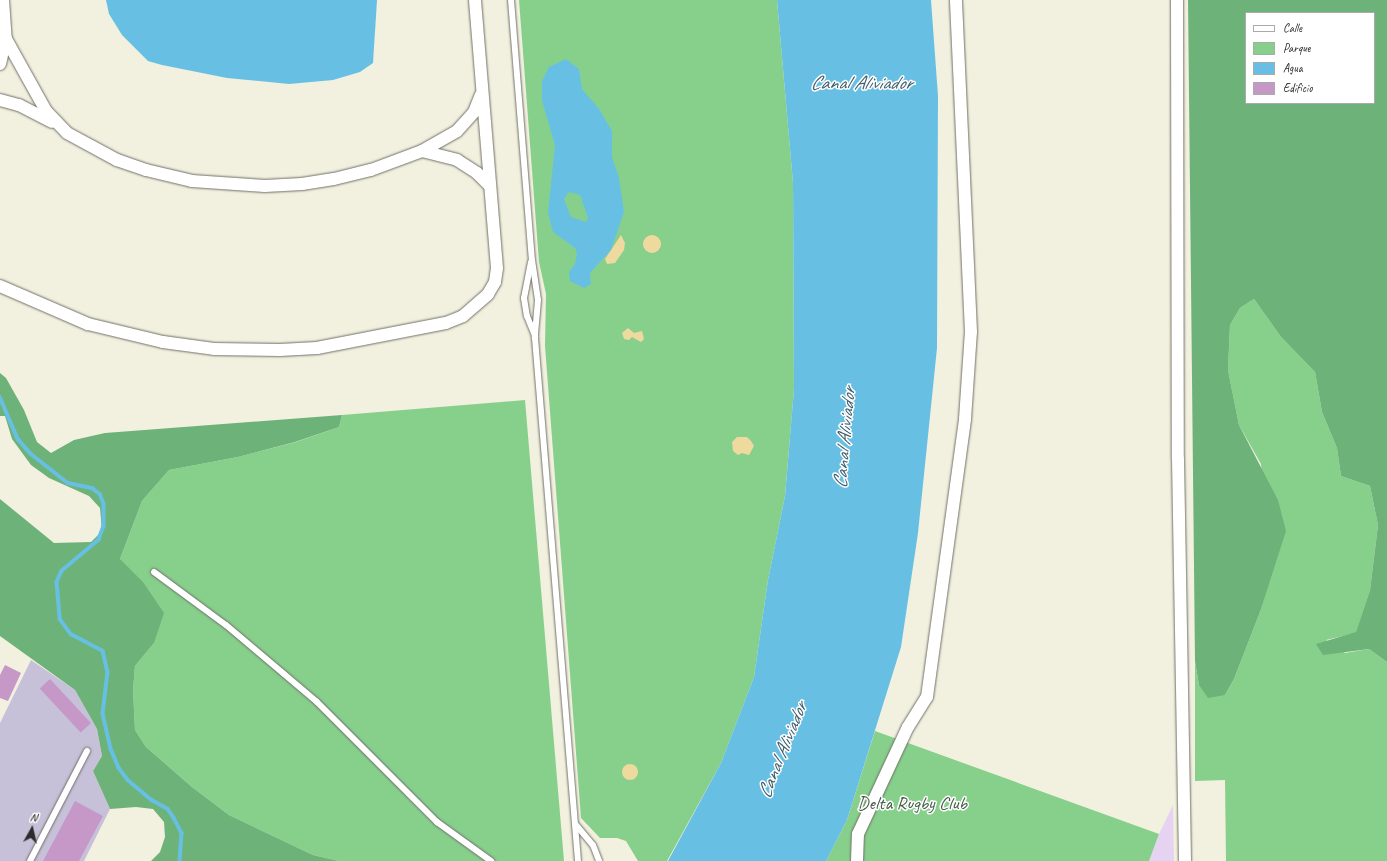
<!DOCTYPE html>
<style>
body{margin:0}
#map{position:relative;width:1387px;height:861px;overflow:hidden;background:#f2f0de;font-family:Caveat,sans-serif}
div>[style]{position:absolute}
.built>*{inset:0;background:#e5d3f1}
.industrial>*{inset:0;background:#c7c0d9}
.green>*{inset:0;background:#87d08c}
.forest>*{inset:0;background:#6db278}
.sand>*{inset:0;background:#eeda9e}
.round{border-radius:50%}
.water>*{inset:0;background:#67c0e4}
.stream>*{height:3.5px;margin:-1.75px;padding:0 1.75px;transform-origin:1.75px;border-radius:1.75px;background:#67c0e4}
.building>*{inset:0;background:#c598c7;transform-origin:0 0}
.roads{filter:drop-shadow(0 0 1px #71706a) drop-shadow(0 0 1px #71706a)}
.lane>*{height:6px;margin:-3px;padding:0 3px;transform-origin:3px;border-radius:3px;background:#fff}
.street>*{height:12px;margin:-6px;padding:0 6px;transform-origin:6px;border-radius:6px;background:#fff}
span{translate:-50% -50%;white-space:nowrap;text-align:center;line-height:1.15;-webkit-text-stroke:3px #fff;paint-order:stroke}
.park-label{font-size:19px;color:#475d48}
.water-label{font-size:20px;color:#405f6c;font-style:italic}
.legend{position:absolute;left:1245px;top:12px;width:130px;height:92px;box-sizing:border-box;background:#fff;border:1px solid #aaa;margin:0;padding:5px 7px;list-style:none;font-size:12px;color:#2b2b2b}
.legend li{display:flex;align-items:center;gap:8px;height:20px}
.legend b{width:20px;border:1px solid #aaa}
.north{position:absolute;left:12px;top:809px;width:40px;height:40px;-webkit-text-stroke:3px #fff;paint-order:stroke;rotate:8deg;font-size:11px;font-weight:700;line-height:16px;text-align:center;color:#2b2b2b}
.north::after{content:'';display:block;margin:auto;width:14px;height:18px;background:#2b2b2b;clip-path:polygon(50% 0,100% 100%,50% 72%,0 100%)}
</style>
<div id="map">
<div class="built">
<div style="clip-path:polygon(1173px 805px,1174px 861px,1149px 861px,1159px 834px)"></div>
</div>
<div class="industrial">
<div style="clip-path:polygon(31px 660px,75px 690px,97px 729px,102px 756px,93px 771px,110px 809px,84px 861px,0 861px,0 723px)"></div>
</div>
<div class="green">
<div style="clip-path:polygon(519px 0,777px 0,793px 183px,794px 389px,785px 496px,768px 580px,754px 677px,721px 763px,667px 861px,638px 861px,626px 841px,617px 838px,600px 838px,581px 818px,545px 346px,546px 294px,539px 262px)"></div>
<div style="clip-path:polygon(1254px 299px,1281px 337px,1315px 372px,1322px 412px,1337px 448px,1341px 476px,1370px 486px,1378px 525px,1370px 590px,1356px 633px,1326px 640px,1345px 653px,1369px 649px,1387px 662px,1387px 861px,1226px 861px,1225px 780px,1195px 781px,1195px 661px,1199px 685px,1225px 695px,1234px 679px,1260px 612px,1270px 577px,1261px 464px,1239px 425px,1228px 370px,1230px 325px,1240px 308px)"></div>
<div style="clip-path:polygon(525px 400px,564px 861px,339px 861px,313px 855px,229px 815px,192px 787px,146px 747px,135px 730px,133px 690px,135px 666px,154px 643px,120px 559px,142px 501px,169px 470px,238px 457px,296px 442px,339px 427px,342px 415px)"></div>
<div style="clip-path:polygon(875px 731px,1159px 834px,1149px 861px,826px 861px,847px 820px)"></div>
</div>
<div class="forest">
<div style="clip-path:polygon(evenodd,1188px 0,1387px 0,1387px 662px,1369px 649px,1323px 655px,1316px 644px,1356px 632px,1370px 590px,1378px 525px,1370px 486px,1341px 476px,1337px 448px,1322px 412px,1315px 372px,1281px 337px,1254px 299px,1240px 308px,1230px 325px,1228px 370px,1239px 425px,1278px 500px,1286px 531px,1260px 612px,1234px 679px,1225px 695px,1208px 698px,1199px 685px,1195px 661px,1188px 0,1246px 13px,1374px 13px,1374px 103px,1246px 103px,1246px 13px)"></div>
<div style="clip-path:polygon(0 373px,6px 378px,24px 410px,37px 442px,51px 453px,74px 440px,105px 433px,342px 415px,339px 427px,295px 442px,238px 457px,169px 470px,142px 501px,120px 559px,143px 582px,164px 613px,154px 643px,135px 666px,133px 690px,135px 730px,146px 747px,192px 787px,229px 815px,313px 855px,339px 861px,151px 861px,160px 852px,165px 837px,164px 822px,153px 809px,136px 807px,110px 809px,93px 771px,102px 756px,97px 729px,75px 690px,0 636px,0 499px,54px 543px,91px 542px,102px 531px,100px 508px,89px 496px,49px 478px,31px 465px,12px 439px,5px 416px,0 416px)"></div>
</div>
<div class="sand">
<div class="round" style="left:643px;top:235px;width:18px;height:18px"></div>
<div style="clip-path:polygon(621px 235px,625px 243px,624px 250px,615px 263px,607px 264px,605px 259px)"></div>
<div style="clip-path:polygon(628px 328px,634px 333px,642px 331px,644px 339px,641px 342px,632px 337px,629px 340px,624px 339px,622px 333px)"></div>
<div style="clip-path:polygon(737px 437px,747px 437px,751px 441px,754px 446px,749px 455px,742px 453px,738px 455px,733px 451px,732px 442px)"></div>
<div class="round" style="left:622px;top:764px;width:16px;height:16px"></div>
</div>
<div class="water">
<div style="clip-path:polygon(106px 0,377px 0,373px 63px,360px 72px,333px 80px,289px 84px,227px 78px,162px 65px,148px 61px,122px 35px,109px 14px)"></div>
<div style="clip-path:polygon(777px 0,931px 0,938px 96px,937px 348px,918px 533px,901px 647px,847px 820px,826px 861px,668px 861px,721px 763px,754px 677px,768px 580px,785px 496px,794px 389px,793px 183px)"></div>
<div style="clip-path:polygon(evenodd,566px 59px,579px 69px,582px 89px,599px 109px,612px 131px,612px 157px,619px 178px,624px 212px,611px 250px,590px 273px,591px 284px,584px 288px,570px 281px,569px 272px,575px 264px,577px 253px,575px 248px,553px 232px,548px 213px,555px 145px,542px 101px,542px 81px,549px 67px,566px 59px,569px 192px,580px 195px,588px 218px,586px 222px,571px 217px,564px 199px,569px 192px)"></div>
</div>
<div class="stream">
<div style="left:0;top:397px;width:46px;rotate:66.8deg"></div>
<div style="left:18px;top:439px;width:18px;rotate:49deg"></div>
<div style="left:30px;top:453px;width:48px;rotate:38.3deg"></div>
<div style="left:68px;top:483px;width:25px;rotate:12deg"></div>
<div style="left:92px;top:488px;width:10px;rotate:37deg"></div>
<div style="left:100px;top:494px;width:11px;rotate:68deg"></div>
<div style="left:104px;top:504px;width:22px;rotate:90deg"></div>
<div style="left:104px;top:526px;width:15px;rotate:110deg"></div>
<div style="left:99px;top:540px;width:48px;rotate:140deg"></div>
<div style="left:62px;top:571px;width:12px;rotate:114deg"></div>
<div style="left:57px;top:582px;width:37px;rotate:85deg"></div>
<div style="left:60px;top:619px;width:19px;rotate:54deg"></div>
<div style="left:71px;top:634px;width:36px;rotate:28deg"></div>
<div style="left:103px;top:651px;width:22px;rotate:77deg"></div>
<div style="left:108px;top:672px;width:42px;rotate:96.8deg"></div>
<div style="left:103px;top:714px;width:36px;rotate:77deg"></div>
<div style="left:111px;top:749px;width:21px;rotate:67deg"></div>
<div style="left:119px;top:768px;width:15px;rotate:53deg"></div>
<div style="left:128px;top:780px;width:31px;rotate:40deg"></div>
<div style="left:152px;top:800px;width:18px;rotate:29deg"></div>
<div style="left:168px;top:809px;width:11px;rotate:56deg"></div>
<div style="left:174px;top:818px;width:17px;rotate:62deg"></div>
<div style="left:182px;top:833px;width:28px;rotate:94deg"></div>
</div>
<div class="building">
<div style="clip-path:polygon(5px 665px,21px 673px,8px 701px,0 698px,0 675px)"></div>
<div style="left:50px;top:679px;width:60px;height:14px;rotate:47deg"></div>
<div style="clip-path:polygon(75px 801px,103px 816px,79px 861px,43px 861px)"></div>
</div>
<div class="roads">
<div class="lane">
<div style="left:511px;top:0;width:261px;rotate:85.4deg"></div>
<div style="left:532px;top:260px;width:40px;rotate:81.5deg"></div>
<div style="left:538px;top:300px;width:38px;rotate:95deg"></div>
<div style="left:535px;top:338px;width:525px;rotate:85.3deg"></div>
<div style="left:531px;top:262px;width:37px;rotate:101deg"></div>
<div style="left:524px;top:298px;width:18px;rotate:81deg"></div>
<div style="left:527px;top:316px;width:22px;rotate:68deg"></div>
<div style="left:154px;top:572px;width:89px;rotate:36.4deg"></div>
<div style="left:226px;top:625px;width:76px;rotate:40.2deg"></div>
<div style="left:284px;top:674px;width:43px;rotate:40.3deg"></div>
<div style="left:317px;top:702px;width:170px;rotate:45deg"></div>
<div style="left:437px;top:822px;width:67px;rotate:35.8deg"></div>
<div style="left:576px;top:825px;width:26px;rotate:50deg"></div>
<div style="left:593px;top:845px;width:17px;rotate:69deg"></div>
<div style="left:30px;top:861px;width:124px;rotate:-62.6deg"></div>
</div>
<div class="street">
<div style="left:3px;top:0;width:39px;rotate:86deg"></div>
<div style="left:6px;top:39px;width:82px;rotate:60.9deg"></div>
<div style="left:46px;top:111px;width:30px;rotate:46deg"></div>
<div style="left:67px;top:133px;width:57px;rotate:28.4deg"></div>
<div style="left:117px;top:160px;width:31px;rotate:19deg"></div>
<div style="left:146px;top:170px;width:47px;rotate:13.4deg"></div>
<div style="left:192px;top:181px;width:73px;rotate:3.9deg"></div>
<div style="left:265px;top:186px;width:37px;rotate:-3deg"></div>
<div style="left:302px;top:184px;width:32px;rotate:-9deg"></div>
<div style="left:334px;top:179px;width:38px;rotate:-14deg"></div>
<div style="left:371px;top:170px;width:54px;rotate:-20.4deg"></div>
<div style="left:422px;top:151px;width:36px;rotate:14deg"></div>
<div style="left:457px;top:160px;width:24px;rotate:33deg"></div>
<div style="left:477px;top:173px;width:18px;rotate:45deg"></div>
<div style="left:1177px;top:0;width:459px;rotate:89.9deg"></div>
<div style="left:1178px;top:459px;width:402px;rotate:89deg"></div>
<div style="left:0;top:64px;width:26px;rotate:-77deg"></div>
<div style="left:0;top:100px;width:20px;rotate:15deg"></div>
<div style="left:19px;top:105px;width:37px;rotate:27deg"></div>
<div style="left:422px;top:151px;width:40px;rotate:-29.7deg"></div>
<div style="left:457px;top:131px;width:25px;rotate:-48deg"></div>
<div style="left:474px;top:112px;width:18px;rotate:-68deg"></div>
<div style="left:0;top:286px;width:96px;rotate:23.4deg"></div>
<div style="left:88px;top:324px;width:77px;rotate:13.5deg"></div>
<div style="left:163px;top:342px;width:51px;rotate:7.8deg"></div>
<div style="left:214px;top:349px;width:66px;rotate:0.9deg"></div>
<div style="left:280px;top:350px;width:37px;rotate:-3deg"></div>
<div style="left:317px;top:348px;width:131px;rotate:-11deg"></div>
<div style="left:446px;top:323px;width:18px;rotate:-22deg"></div>
<div style="left:463px;top:316px;width:33px;rotate:-41deg"></div>
<div style="left:488px;top:294px;width:14px;rotate:-60deg"></div>
<div style="left:495px;top:282px;width:14px;rotate:-82deg"></div>
<div style="left:497px;top:268px;width:269px;rotate:-94.7deg"></div>
<div style="left:857px;top:861px;width:27px;rotate:-88deg"></div>
<div style="left:858px;top:834px;width:118px;rotate:-65deg"></div>
<div style="left:908px;top:727px;width:36px;rotate:-58deg"></div>
<div style="left:927px;top:697px;width:281px;rotate:-82.2deg"></div>
<div style="left:965px;top:419px;width:87px;rotate:-86.1deg"></div>
<div style="left:971px;top:332px;width:332px;rotate:-92.6deg"></div>
</div>
</div>
<div class="park-label">
<span style="left:912px;top:804px">Delta Rugby Club</span>
</div>
<div class="water-label">
<span style="left:861px;top:82px">Canal Aliviador</span>
<span style="left:844px;top:438px;rotate:-85deg">Canal Aliviador</span>
<span style="left:782px;top:750px;rotate:-68deg">Canal Aliviador</span>
</div>
<ul class="legend">
<li><b style="height:5px;background:#fff"></b>Calle</li>
<li><b style="height:11px;background:#87d08c"></b>Parque</li>
<li><b style="height:11px;background:#67c0e4"></b>Agua</li>
<li><b style="height:11px;background:#c598c7"></b>Edificio</li>
</ul>
<div class="north">N</div>
</div>
